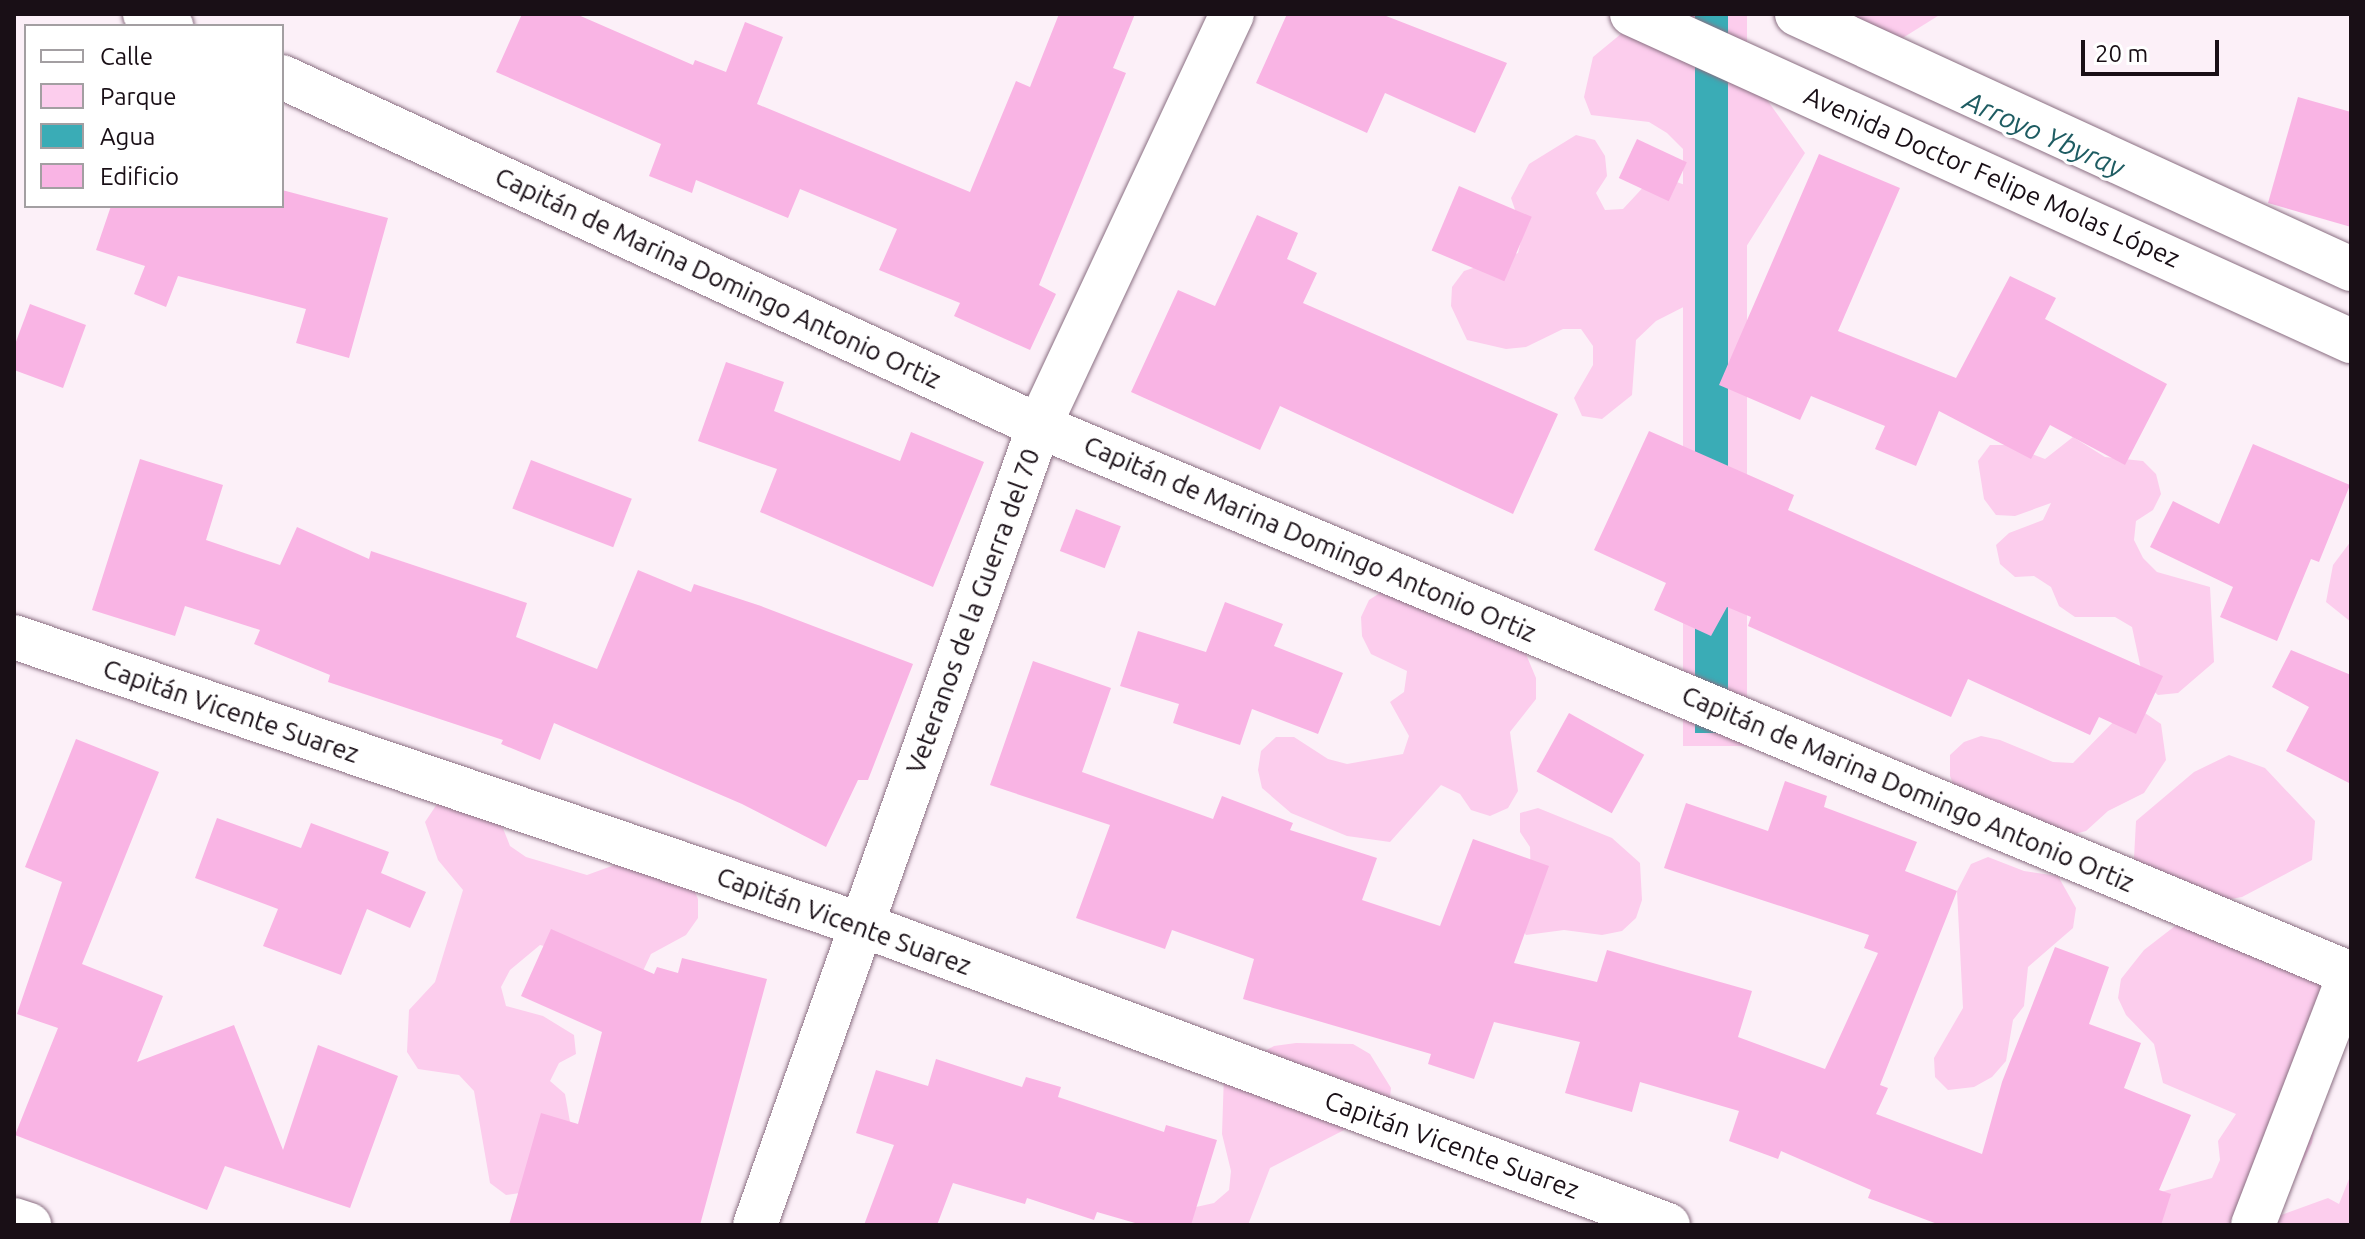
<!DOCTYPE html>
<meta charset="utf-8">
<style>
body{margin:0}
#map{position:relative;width:2365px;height:1239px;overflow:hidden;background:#fcf0f8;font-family:Ubuntu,sans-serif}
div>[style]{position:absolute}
.green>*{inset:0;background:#fccded;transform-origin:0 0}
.water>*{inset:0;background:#3aacb6;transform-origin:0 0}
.building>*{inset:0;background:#f9b4e4;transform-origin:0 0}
.roads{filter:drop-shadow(0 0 2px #8a6f82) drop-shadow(0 0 2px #8a6f82)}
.street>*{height:44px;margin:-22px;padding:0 22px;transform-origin:22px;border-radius:22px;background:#fff}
.secondary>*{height:44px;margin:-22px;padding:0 22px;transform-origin:22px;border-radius:22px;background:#fff}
span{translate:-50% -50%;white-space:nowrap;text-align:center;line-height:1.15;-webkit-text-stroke:6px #fff;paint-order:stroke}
.street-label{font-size:26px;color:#190f16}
.water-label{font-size:28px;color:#1e5c62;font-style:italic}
.frame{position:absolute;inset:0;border:16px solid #190f16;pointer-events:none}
.legend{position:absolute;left:24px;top:24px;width:260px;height:184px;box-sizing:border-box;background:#fff;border:2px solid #a39fa2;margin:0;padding:10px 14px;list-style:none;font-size:24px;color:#190f16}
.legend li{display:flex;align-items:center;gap:16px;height:40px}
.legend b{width:40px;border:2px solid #a39fa2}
.scale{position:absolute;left:2081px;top:40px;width:138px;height:36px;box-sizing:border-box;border:4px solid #190f16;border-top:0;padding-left:10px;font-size:24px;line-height:28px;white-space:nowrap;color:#190f16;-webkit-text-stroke:6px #fff;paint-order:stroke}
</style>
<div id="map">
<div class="green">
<div style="left:1683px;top:14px;width:64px;height:732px"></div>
<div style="clip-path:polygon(1783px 14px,1941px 14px,1893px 44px)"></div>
<div style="clip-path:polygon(1639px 19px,1760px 90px,1805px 153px,1726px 279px,1711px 293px,1656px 321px,1636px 340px,1632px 395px,1602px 419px,1582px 416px,1574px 398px,1593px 365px,1593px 346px,1581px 329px,1563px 329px,1526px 347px,1506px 349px,1467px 340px,1451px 306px,1452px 287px,1464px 271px,1518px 253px,1523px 233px,1511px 198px,1529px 164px,1576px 135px,1595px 140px,1605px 156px,1607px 176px,1596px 193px,1605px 210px,1623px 209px,1649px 181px,1666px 178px,1701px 191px,1709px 175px,1667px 133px,1649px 122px,1591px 115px,1584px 97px,1593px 57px)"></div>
<div style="clip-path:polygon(2073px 437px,2105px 457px,2143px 461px,2156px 474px,2161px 494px,2153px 510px,2136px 521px,2134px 540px,2143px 558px,2157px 572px,2210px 587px,2214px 662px,2178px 693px,2158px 695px,2144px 683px,2132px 627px,2115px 617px,2075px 617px,2059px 606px,2051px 587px,2034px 576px,2015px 577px,2000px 564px,1996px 545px,2009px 533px,2043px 520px,2051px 503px,2015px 516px,1996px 515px,1984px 499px,1978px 461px,1990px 445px,2009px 445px,2045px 459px)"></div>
<div style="clip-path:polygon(2351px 541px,2351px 622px,2326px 602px,2333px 565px)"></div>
<div style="clip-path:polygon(1386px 589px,1520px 640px,1536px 678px,1536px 699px,1510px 732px,1518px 791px,1508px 808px,1490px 816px,1471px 810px,1460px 794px,1441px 785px,1390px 842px,1347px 836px,1291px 813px,1262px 788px,1258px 770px,1261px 751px,1276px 737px,1294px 737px,1328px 759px,1347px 764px,1403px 754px,1409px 736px,1390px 702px,1404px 692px,1407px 671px,1371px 654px,1362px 636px,1361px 617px,1369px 600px)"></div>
<div style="clip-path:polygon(2125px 710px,2145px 713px,2161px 724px,2166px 760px,2144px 793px,2108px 811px,2086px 831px,2067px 836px,1957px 794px,1950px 776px,1950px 755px,1964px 742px,1981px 736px,2000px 740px,2053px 762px,2073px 763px)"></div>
<div style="clip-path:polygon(2229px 755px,2265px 768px,2315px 821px,2312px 860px,2242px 897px,2225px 900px,2310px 958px,2335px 1009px,2312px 1143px,2276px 1217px,2328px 1198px,2339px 1204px,2351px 1174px,2351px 1225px,2149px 1225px,2157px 1193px,2212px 1178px,2220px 1160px,2218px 1141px,2236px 1114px,2163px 1083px,2154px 1044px,2126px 1015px,2118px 998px,2121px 979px,2144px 950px,2175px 926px,2191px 925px,2149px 891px,2134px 858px,2136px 821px,2194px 772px)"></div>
<div style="clip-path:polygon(447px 789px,495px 808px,510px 846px,526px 857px,587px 875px,620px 863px,691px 883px,698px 899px,698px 918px,686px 935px,651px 954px,643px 971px,540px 945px,510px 970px,501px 987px,506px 1006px,543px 1016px,574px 1035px,576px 1054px,559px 1063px,550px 1081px,565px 1094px,572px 1133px,527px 1192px,506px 1195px,490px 1183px,474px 1091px,459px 1075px,418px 1069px,407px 1052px,409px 1010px,435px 982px,463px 890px,438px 860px,425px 822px)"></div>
<div style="clip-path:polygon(1538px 808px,1612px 838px,1640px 863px,1642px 900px,1636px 918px,1622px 931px,1602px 935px,1564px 930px,1526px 935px,1515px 920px,1531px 884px,1530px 847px,1520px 832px,1520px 813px)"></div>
<div style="clip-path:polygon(1988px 857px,2024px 871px,2058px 876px,2076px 908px,2073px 928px,2028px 967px,2024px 1006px,2013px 1020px,2006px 1061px,1992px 1077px,1974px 1087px,1948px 1090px,1935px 1077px,1934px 1058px,1963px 1008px,1957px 891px,1971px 864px)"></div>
<div style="clip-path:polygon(1296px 1043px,1353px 1044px,1370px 1054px,1391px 1088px,1389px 1107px,1270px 1168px,1248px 1225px,1166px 1225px,1178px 1211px,1214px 1203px,1229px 1190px,1231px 1171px,1222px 1134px,1224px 1074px,1274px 1046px)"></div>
</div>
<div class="water">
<div style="left:1695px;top:14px;width:33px;height:719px"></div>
</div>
<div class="building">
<div style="clip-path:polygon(522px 14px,576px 14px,693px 65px,695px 60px,726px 72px,745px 22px,783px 37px,757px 104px,970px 192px,1016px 81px,1030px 87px,1059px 14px,1135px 14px,1113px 68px,1126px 73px,1039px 285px,1056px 294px,1030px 350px,954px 316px,960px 303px,879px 270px,897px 229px,800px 189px,788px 218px,696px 180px,692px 193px,649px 176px,661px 144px,496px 72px)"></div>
<div style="clip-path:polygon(1287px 14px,1381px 14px,1507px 63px,1475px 133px,1385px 93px,1367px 133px,1256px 83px)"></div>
<div style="clip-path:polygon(2298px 97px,2351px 112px,2351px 227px,2268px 203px)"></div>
<div style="left:1637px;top:139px;width:55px;height:43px;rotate:25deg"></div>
<div style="clip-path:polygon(1819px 154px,1900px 188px,1838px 331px,1956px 378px,2010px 276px,2056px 298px,2045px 319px,2167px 384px,2125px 465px,2050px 425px,2031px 459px,1939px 411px,1916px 466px,1875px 449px,1885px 426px,1811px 396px,1800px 420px,1719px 385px)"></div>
<div style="left:1459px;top:186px;width:79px;height:70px;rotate:23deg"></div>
<div style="clip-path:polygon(282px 190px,388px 218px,349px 358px,296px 343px,306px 309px,178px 276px,166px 307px,134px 294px,145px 266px,96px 250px,111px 206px,282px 206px)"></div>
<div style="clip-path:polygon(1257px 215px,1298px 233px,1287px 259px,1317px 273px,1303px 303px,1558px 414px,1513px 514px,1280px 406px,1260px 450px,1131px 392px,1178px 290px,1215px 306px)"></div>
<div style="clip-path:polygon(30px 304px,86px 325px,63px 388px,14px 370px,14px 347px)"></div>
<div style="clip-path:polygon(726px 362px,784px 382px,774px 411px,900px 461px,911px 432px,984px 462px,933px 587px,760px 512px,777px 469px,698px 441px)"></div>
<div style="clip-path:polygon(1649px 431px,1794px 495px,1788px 510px,2163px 676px,2136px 734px,2099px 717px,2090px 735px,1968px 679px,1951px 717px,1748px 626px,1751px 617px,1727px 607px,1711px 636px,1654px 610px,1666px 583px,1594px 550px)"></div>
<div style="clip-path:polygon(2253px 444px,2350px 485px,2319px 562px,2311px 559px,2277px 641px,2220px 617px,2233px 587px,2150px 547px,2173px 501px,2219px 524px)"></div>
<div style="clip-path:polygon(140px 459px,223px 485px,206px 540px,280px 565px,297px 527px,369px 559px,371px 551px,527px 603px,516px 637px,597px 669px,638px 570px,691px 592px,694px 584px,761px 606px,913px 664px,868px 780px,858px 780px,826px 847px,742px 804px,554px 723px,540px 760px,501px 744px,503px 740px,328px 682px,330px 675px,254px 644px,260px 630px,185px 606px,175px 636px,92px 610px)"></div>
<div style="left:531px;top:460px;width:108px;height:52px;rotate:21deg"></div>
<div style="left:1076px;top:509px;width:48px;height:45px;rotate:21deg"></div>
<div style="clip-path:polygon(1225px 602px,1283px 624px,1274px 646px,1343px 673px,1318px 734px,1252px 709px,1240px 745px,1173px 723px,1179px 704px,1120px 686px,1138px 631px,1206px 652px)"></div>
<div style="clip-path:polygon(2291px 650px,2351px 675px,2351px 784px,2286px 751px,2309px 707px,2272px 687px)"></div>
<div style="clip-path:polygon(1033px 661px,1111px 688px,1082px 772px,1213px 819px,1222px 796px,1293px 823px,1290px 830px,1377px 858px,1362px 900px,1440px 926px,1473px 839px,1549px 866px,1514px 963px,1597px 982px,1607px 950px,1752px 991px,1738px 1037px,1825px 1069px,1878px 953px,1864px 948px,1869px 935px,1664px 868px,1686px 803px,1768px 831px,1785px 781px,1827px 796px,1824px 807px,1917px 842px,1905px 871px,1957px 891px,1880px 1085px,1888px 1088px,1876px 1114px,1982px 1154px,2002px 1082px,2055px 947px,2109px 967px,2089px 1024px,2141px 1043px,2124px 1088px,2191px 1115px,2159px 1190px,2171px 1194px,2161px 1225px,1940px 1225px,1868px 1198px,1871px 1190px,1781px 1151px,1778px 1159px,1729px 1141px,1739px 1111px,1640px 1082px,1632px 1112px,1565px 1093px,1580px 1042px,1494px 1022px,1474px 1079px,1428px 1064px,1431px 1054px,1243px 999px,1254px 959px,1172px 930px,1165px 949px,1076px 918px,1110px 825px,990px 785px)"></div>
<div style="left:1569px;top:713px;width:86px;height:67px;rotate:29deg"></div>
<div style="clip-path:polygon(76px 739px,159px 772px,82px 964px,163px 996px,137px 1062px,234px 1025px,283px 1150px,318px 1045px,398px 1076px,350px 1208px,225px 1166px,207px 1210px,15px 1135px,58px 1028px,17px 1014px,62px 882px,25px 867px)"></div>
<div style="clip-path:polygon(217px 818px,301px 848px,311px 823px,389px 852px,381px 873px,426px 892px,410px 928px,367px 909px,341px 975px,263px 946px,278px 909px,195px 878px)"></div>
<div style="clip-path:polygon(551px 929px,654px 974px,657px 967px,678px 973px,682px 958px,767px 979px,700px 1225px,509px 1225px,541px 1113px,578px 1124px,602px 1032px,521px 996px)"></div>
<div style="clip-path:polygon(936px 1059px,1022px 1087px,1026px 1077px,1061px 1087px,1058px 1097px,1164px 1132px,1166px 1125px,1217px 1140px,1191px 1225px,1142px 1225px,1097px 1212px,1094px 1220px,1027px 1198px,1025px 1204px,953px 1183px,937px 1225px,864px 1225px,894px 1145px,856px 1133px,876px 1070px,928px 1086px)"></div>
</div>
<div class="roads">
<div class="street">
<div style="left:145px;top:14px;width:29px;rotate:25deg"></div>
<div style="left:282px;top:77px;width:834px;rotate:24.75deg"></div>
<div style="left:1039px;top:426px;width:1422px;rotate:22.67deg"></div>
<div style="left:14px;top:637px;width:896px;rotate:18.76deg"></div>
<div style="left:862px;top:925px;width:860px;rotate:20.42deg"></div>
<div style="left:14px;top:1220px;width:16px;rotate:18deg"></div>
<div style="left:755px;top:1225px;width:848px;rotate:-70.43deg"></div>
<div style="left:1039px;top:426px;width:455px;rotate:-64.9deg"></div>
<div style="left:2253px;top:1225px;width:272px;rotate:-68.9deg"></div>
</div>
<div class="secondary">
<div style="left:1632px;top:14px;width:790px;rotate:24.46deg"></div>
<div style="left:1797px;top:14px;width:610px;rotate:24.72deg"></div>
</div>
</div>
<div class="street-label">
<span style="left:1992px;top:177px;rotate:24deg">Avenida Doctor Felipe Molas López</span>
<span style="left:718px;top:278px;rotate:25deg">Capitán de Marina Domingo Antonio Ortiz</span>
<span style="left:1310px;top:539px;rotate:23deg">Capitán de Marina Domingo Antonio Ortiz</span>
<span style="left:973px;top:611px;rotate:-70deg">Veteranos de la Guerra del 70</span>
<span style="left:231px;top:711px;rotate:19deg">Capitán Vicente Suarez</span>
<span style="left:1908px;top:789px;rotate:23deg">Capitán de Marina Domingo Antonio Ortiz</span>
<span style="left:844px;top:921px;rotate:20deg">Capitán Vicente Suarez</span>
<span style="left:1452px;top:1145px;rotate:20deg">Capitán Vicente Suarez</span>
</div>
<div class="water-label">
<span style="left:2044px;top:134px;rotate:24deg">Arroyo Ybyray</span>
</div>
<div class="frame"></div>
<ul class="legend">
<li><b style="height:10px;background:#fff"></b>Calle</li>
<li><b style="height:22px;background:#fccded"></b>Parque</li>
<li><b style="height:22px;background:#3aacb6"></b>Agua</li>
<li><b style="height:22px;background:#f9b4e4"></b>Edificio</li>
</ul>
<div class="scale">20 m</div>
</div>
